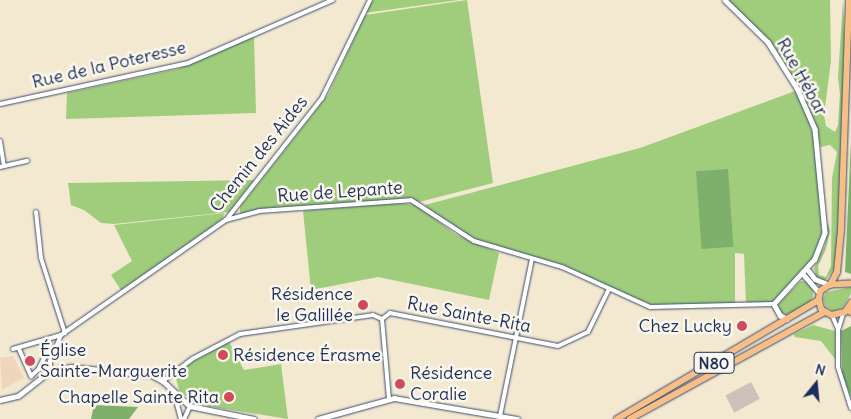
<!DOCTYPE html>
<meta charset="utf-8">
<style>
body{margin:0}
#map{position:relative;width:851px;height:419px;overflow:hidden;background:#f3e9d1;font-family:Delius,sans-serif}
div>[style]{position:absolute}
.built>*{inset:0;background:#efd6bb}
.industrial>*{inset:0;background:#cdc2b9;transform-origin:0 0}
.green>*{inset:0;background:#9fcd7b}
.forest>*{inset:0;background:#7fb06b;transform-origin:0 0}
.roads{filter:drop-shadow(0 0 1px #3b4b6f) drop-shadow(0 0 1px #3b4b6f)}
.minor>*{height:4px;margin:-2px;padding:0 2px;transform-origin:2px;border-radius:2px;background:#fff}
.tertiary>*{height:4.5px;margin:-2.25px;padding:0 2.25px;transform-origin:2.25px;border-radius:2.25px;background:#fff}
.primary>*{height:5.5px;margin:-2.75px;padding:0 2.75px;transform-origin:2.75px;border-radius:2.75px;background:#f7be87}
.motorway>*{height:6px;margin:-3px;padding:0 3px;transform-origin:3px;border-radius:3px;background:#f7be87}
.dots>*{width:14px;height:14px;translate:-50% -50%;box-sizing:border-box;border:2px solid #fbf7ec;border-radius:50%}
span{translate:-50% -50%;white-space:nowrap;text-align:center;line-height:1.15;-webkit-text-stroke:5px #fbf7ec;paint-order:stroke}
.shield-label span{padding:1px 4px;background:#fbf7ec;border:1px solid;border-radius:4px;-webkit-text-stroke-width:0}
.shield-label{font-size:16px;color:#1b2f5e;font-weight:700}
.street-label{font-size:18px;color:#1b2f5e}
.poi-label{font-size:18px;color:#1b2f5e}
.right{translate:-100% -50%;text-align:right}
.left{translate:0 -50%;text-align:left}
.north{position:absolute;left:791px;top:359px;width:50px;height:50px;-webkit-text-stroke:4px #fbf7ec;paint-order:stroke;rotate:17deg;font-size:14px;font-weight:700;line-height:20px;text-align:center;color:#1b2f5e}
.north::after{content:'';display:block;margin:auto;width:18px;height:22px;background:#1b2f5e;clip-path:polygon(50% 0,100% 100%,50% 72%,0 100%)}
</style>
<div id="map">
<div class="built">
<div style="clip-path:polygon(13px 356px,24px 378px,2px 390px,0 358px)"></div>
</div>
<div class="industrial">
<div style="left:751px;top:382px;width:19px;height:29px;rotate:62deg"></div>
</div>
<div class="green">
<div style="clip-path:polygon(373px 0,459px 0,365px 13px)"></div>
<div style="clip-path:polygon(467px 0,493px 183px,419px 202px,408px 198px,240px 214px,240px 207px,328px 95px,365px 15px)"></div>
<div style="clip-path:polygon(728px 0,830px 0,831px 61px,824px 115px,826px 126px,835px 132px,838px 125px,840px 94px,838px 78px,843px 0,845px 49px,838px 232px,834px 269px,825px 281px,816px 277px,814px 268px,825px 245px,828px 223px,830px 231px,826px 249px,818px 266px,819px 275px,826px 277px,831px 266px,832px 178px,837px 152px,830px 145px,821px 147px,802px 93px,773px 45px)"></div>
<div style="clip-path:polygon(254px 37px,256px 113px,66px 119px,67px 93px,178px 69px)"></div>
<div style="clip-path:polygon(795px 91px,804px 107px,815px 142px,822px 235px,817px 253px,807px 268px,774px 302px,746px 304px,744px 254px,735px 253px,735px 304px,655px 306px,635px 301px,563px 265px,479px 241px,442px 220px,425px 205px,640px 148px)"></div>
<div style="clip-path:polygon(254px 180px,229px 212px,114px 224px,101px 223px,84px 210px,71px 205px,68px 183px)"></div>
<div style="clip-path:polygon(396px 203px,417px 205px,455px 234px,499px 253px,489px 300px,378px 277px,311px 290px,303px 211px)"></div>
<div style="clip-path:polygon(224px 213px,223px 218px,208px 230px,121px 290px,111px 275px,132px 261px,114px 225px)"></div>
<div style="clip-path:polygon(801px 281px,807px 281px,814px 287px,813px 297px,810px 302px,788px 315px,783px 314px,778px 308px,780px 302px)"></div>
<div style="clip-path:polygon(851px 287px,851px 294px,842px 308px,834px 311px,826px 307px,823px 299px,826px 292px)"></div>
<div style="clip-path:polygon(813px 325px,835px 331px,835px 359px,821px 341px,795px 337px,794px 334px)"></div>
<div style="clip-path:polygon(229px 342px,244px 370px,281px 364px,288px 419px,206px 406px,180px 393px,175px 375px,194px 361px)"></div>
</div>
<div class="forest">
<div style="clip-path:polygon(851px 141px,851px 274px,845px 272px)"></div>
<div style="left:728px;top:169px;width:78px;height:32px;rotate:86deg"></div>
<div style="clip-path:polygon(851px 326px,851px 397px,842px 374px,841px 331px)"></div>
<div style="clip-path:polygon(94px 405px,138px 407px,129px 419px,91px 419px)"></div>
</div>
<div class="roads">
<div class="minor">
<div style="left:0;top:104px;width:192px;rotate:-12.3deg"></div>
<div style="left:188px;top:63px;width:158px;rotate:-23.5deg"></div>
<div style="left:0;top:141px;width:25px;rotate:81deg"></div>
<div style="left:0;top:167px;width:28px;rotate:-13deg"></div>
<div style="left:36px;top:212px;width:46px;rotate:83.8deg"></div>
<div style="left:41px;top:258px;width:79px;rotate:72.3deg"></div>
<div style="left:226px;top:220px;width:34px;rotate:-15deg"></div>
<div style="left:259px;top:211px;width:152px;rotate:-4.1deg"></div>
<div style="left:411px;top:200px;width:75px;rotate:33.1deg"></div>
<div style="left:474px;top:241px;width:92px;rotate:16.5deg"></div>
<div style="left:562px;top:267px;width:97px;rotate:24.4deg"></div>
<div style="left:650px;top:307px;width:124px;rotate:-1.4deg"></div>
<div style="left:843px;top:314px;width:17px;rotate:107deg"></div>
<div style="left:838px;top:330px;width:37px;rotate:90deg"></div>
<div style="left:838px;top:367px;width:43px;rotate:72.4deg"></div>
<div style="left:832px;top:315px;width:15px;rotate:67deg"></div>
<div style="left:382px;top:319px;width:10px;rotate:-37deg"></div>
<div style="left:390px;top:313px;width:171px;rotate:11.1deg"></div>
<div style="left:558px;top:346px;width:33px;rotate:-25deg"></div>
<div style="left:588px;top:332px;width:48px;rotate:-64deg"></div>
<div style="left:382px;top:319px;width:80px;rotate:85deg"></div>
<div style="left:13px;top:349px;width:50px;rotate:-16.3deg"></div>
<div style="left:19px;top:349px;width:30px;rotate:66deg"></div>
<div style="left:31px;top:376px;width:9px;rotate:-41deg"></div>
<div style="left:38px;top:370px;width:22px;rotate:-63deg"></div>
<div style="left:48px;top:350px;width:10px;rotate:-84deg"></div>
<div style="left:50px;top:371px;width:10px;rotate:-90deg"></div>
<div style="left:50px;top:361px;width:28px;rotate:-67deg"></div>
<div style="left:61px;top:335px;width:201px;rotate:-34.9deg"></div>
<div style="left:226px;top:220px;width:155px;rotate:-51.8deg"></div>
<div style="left:322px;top:98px;width:109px;rotate:-63.9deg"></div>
<div style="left:163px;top:381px;width:36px;rotate:-37deg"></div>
<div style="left:192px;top:359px;width:54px;rotate:-27.5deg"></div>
<div style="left:240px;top:334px;width:134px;rotate:-8.1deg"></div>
<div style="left:373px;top:315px;width:10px;rotate:24deg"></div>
<div style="left:174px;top:393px;width:27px;rotate:75deg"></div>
<div style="left:500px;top:416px;width:160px;rotate:-78.5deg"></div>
<div style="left:184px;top:419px;width:14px;rotate:-65deg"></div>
</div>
<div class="tertiary">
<div style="left:725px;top:0;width:60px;rotate:44.3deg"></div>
<div style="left:768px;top:42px;width:54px;rotate:57.8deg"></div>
<div style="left:797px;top:88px;width:45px;rotate:66.3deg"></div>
<div style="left:815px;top:129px;width:104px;rotate:84.5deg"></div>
<div style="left:825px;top:233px;width:28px;rotate:111deg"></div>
<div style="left:815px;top:259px;width:61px;rotate:132.3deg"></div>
<div style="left:774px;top:304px;width:13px;rotate:61deg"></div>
<div style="left:780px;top:315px;width:8px;rotate:30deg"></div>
<div style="left:808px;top:270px;width:11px;rotate:52deg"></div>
<div style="left:815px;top:279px;width:11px;rotate:22deg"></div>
<div style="left:804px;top:275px;width:21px;rotate:49deg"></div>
<div style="left:0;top:400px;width:18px;rotate:-13deg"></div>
<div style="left:18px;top:396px;width:41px;rotate:-38deg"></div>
<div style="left:50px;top:371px;width:21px;rotate:-11deg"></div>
<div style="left:71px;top:367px;width:81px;rotate:5.6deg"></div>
<div style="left:152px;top:375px;width:13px;rotate:29deg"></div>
<div style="left:163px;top:381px;width:37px;rotate:43deg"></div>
<div style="left:190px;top:406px;width:65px;rotate:11.5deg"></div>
<div style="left:318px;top:419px;width:79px;rotate:-15.4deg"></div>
<div style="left:394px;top:398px;width:125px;rotate:9.7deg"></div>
</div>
<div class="primary">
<div style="left:851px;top:284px;width:21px;rotate:177deg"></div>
<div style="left:830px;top:285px;width:11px;rotate:146deg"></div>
<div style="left:821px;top:291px;width:9px;rotate:103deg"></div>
<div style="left:819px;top:300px;width:10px;rotate:73deg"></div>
<div style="left:822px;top:310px;width:11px;rotate:27deg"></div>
<div style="left:832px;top:315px;width:13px;rotate:-13deg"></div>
<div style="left:845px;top:312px;width:11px;rotate:-56deg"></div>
<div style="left:617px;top:419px;width:234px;rotate:-30.5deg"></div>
<div style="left:630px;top:419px;width:222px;rotate:-28.8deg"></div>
</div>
<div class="motorway">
<div style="left:830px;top:285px;width:15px;rotate:-62deg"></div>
<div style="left:837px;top:272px;width:42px;rotate:-84.6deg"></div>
<div style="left:841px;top:230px;width:230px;rotate:-88deg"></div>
<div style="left:848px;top:310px;width:4px;rotate:34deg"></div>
</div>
</div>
<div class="dots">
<div style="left:363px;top:305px;background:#d1495b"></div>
<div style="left:742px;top:326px;background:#d1495b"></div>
<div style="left:223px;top:355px;background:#d1495b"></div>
<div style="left:30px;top:361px;background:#d1495b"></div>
<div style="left:400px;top:384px;background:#d1495b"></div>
<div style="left:229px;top:397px;background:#d1495b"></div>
</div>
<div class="shield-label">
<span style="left:714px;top:363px">N80</span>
</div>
<div class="street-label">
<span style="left:109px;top:65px;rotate:-13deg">Rue de la Poteresse</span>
<span style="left:802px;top:77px;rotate:61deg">Rue Hébar</span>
<span style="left:259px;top:154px;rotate:-51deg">Chemin des Aides</span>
<span style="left:340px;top:192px;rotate:-4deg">Rue de Lepante</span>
<span style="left:469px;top:315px;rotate:11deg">Rue Sainte-Rita</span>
</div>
<div class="poi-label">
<span class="right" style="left:353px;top:305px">Résidence<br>le Galillée</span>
<span class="right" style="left:732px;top:326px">Chez Lucky</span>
<span class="left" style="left:40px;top:361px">Église<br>Sainte-Marguerite</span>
<span class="left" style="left:233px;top:355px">Résidence Érasme</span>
<span class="left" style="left:410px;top:384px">Résidence<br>Coralie</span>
<span class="right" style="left:219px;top:397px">Chapelle Sainte Rita</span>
</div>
<div class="north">N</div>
</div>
